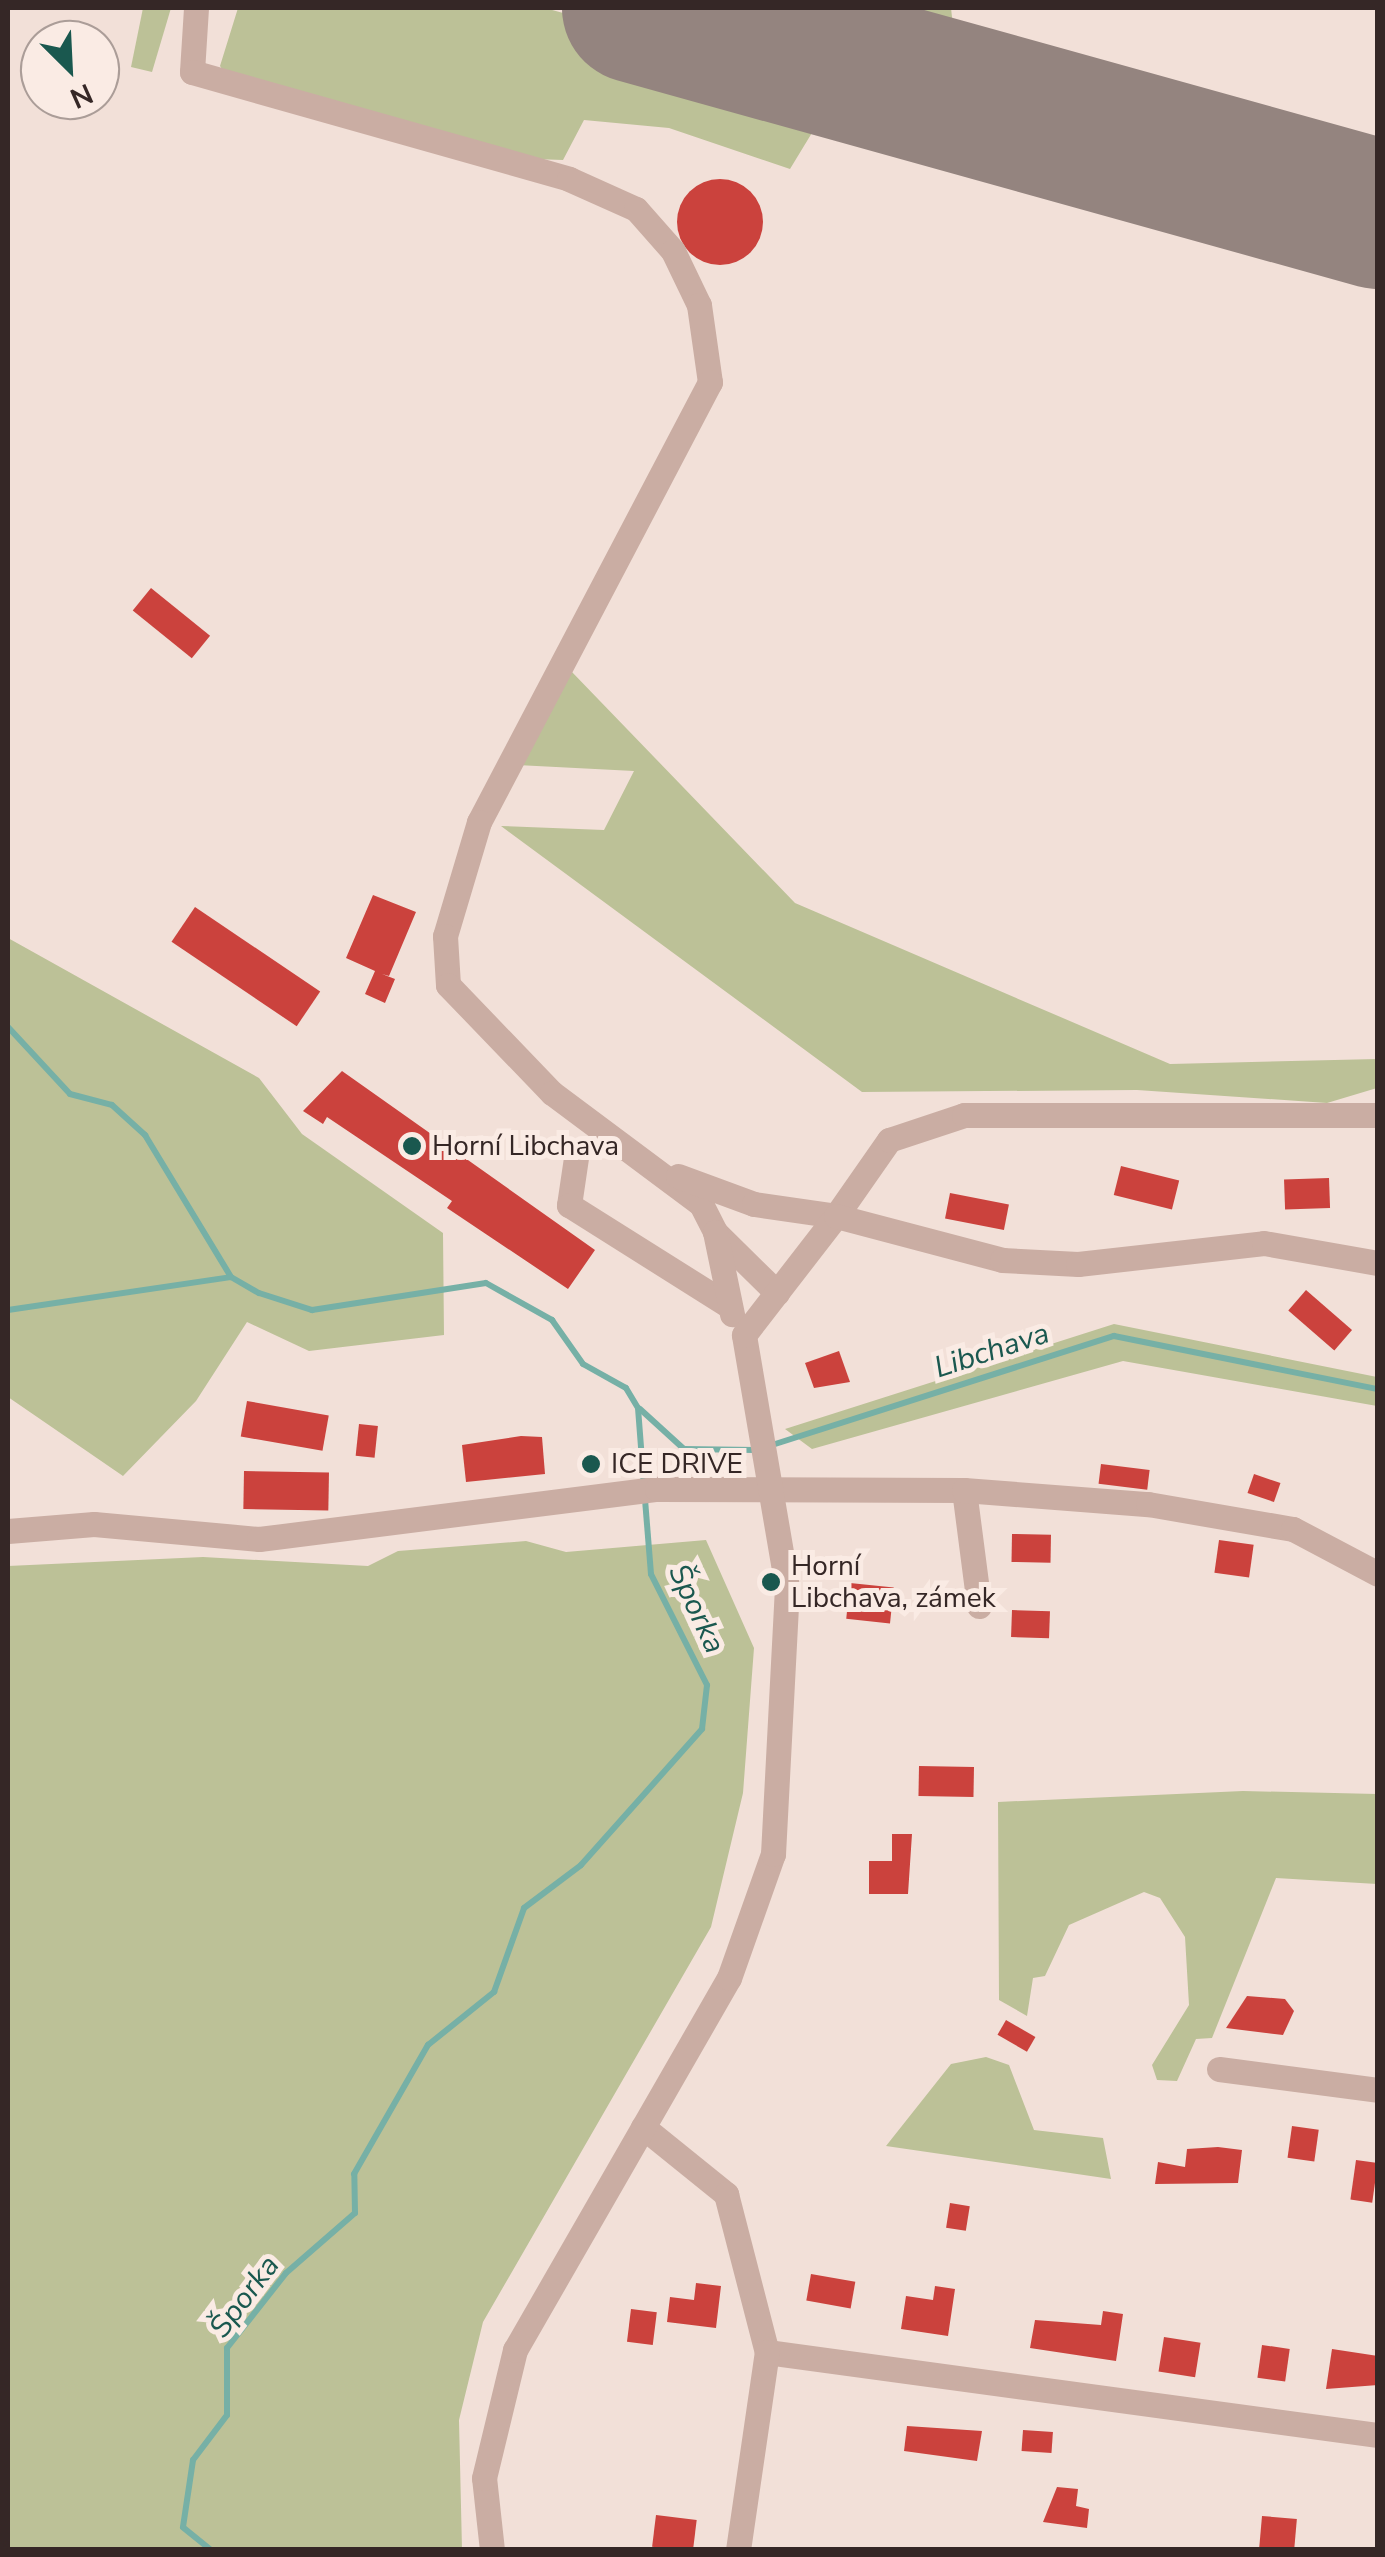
<!DOCTYPE html>
<meta charset="utf-8">
<style>
body{margin:0}
#map{position:relative;width:1385px;height:2557px;overflow:hidden;background:#f2e0d8;font-family:"Nunito Sans",sans-serif}
div>[style]{position:absolute}
.green>*{inset:0;background:#bcc197}
.stream>*{height:6px;margin:-3px;padding:0 3px;transform-origin:3px;border-radius:3px;background:#76b0a6}
.runway>*{height:150px;margin:-75px;padding:0 75px;transform-origin:75px;border-radius:75px;background:#94847f}
.building>*{inset:0;background:#cb423d;transform-origin:0 0}
.round{border-radius:50%}
.minor>*{height:25px;margin:-12.5px;padding:0 12.5px;transform-origin:12.5px;border-radius:12.5px;background:#caada3}
.dots>*{width:28px;height:28px;translate:-50% -50%;box-sizing:border-box;border:5px solid #faebe4;border-radius:50%}
span{translate:-50% -50%;white-space:nowrap;text-align:center;line-height:1.15;-webkit-text-stroke:10px #faebe4;paint-order:stroke}
.poi-label{font-size:28px;color:#352726}
.left{translate:0 -50%;text-align:left}
.water-label{font-size:30px;color:#1a584f;font-style:italic}
.frame{position:absolute;inset:0;border:10px solid #352726;pointer-events:none}
.north{position:absolute;left:20px;top:20px;width:100px;height:100px;box-sizing:border-box;background:#faebe4;border:2px solid #ab9d98;border-radius:50%;rotate:156deg;font-size:28px;font-weight:700;line-height:40px;text-align:center;color:#352726}
.north::after{content:'';display:block;margin:auto;width:35px;height:45px;background:#1a584f;clip-path:polygon(50% 0,100% 100%,50% 72%,0 100%)}
</style>
<div id="map">
<div class="green">
<div style="clip-path:polygon(143px 8px,171px 8px,152px 72px,131px 67px)"></div>
<div style="clip-path:polygon(238px 8px,545px 8px,1377px 239px,1377px 262px,847px 117px,821px 118px,790px 169px,669px 128px,584px 120px,563px 160px,534px 159px,228px 78px,220px 66px)"></div>
<div style="clip-path:polygon(729px 8px,857px 8px,926px 27px,865px 8px,951px 8px,954px 35px,1377px 153px,1377px 188px)"></div>
<div style="clip-path:polygon(571px 671px,795px 903px,1170px 1064px,1377px 1059px,1377px 1088px,1327px 1103px,1137px 1090px,862px 1092px,501px 826px,604px 830px,634px 771px,517px 765px)"></div>
<div style="clip-path:polygon(8px 938px,259px 1078px,302px 1134px,443px 1233px,444px 1335px,309px 1351px,247px 1322px,196px 1401px,123px 1476px,8px 1397px)"></div>
<div style="clip-path:polygon(1114px 1324px,1377px 1377px,1377px 1406px,1123px 1361px,812px 1449px,785px 1429px)"></div>
<div style="clip-path:polygon(706px 1540px,754px 1648px,743px 1793px,711px 1927px,483px 2322px,459px 2420px,462px 2549px,8px 2549px,8px 1566px,203px 1557px,368px 1566px,398px 1551px,526px 1541px,566px 1552px)"></div>
<div style="clip-path:polygon(1243px 1791px,1377px 1794px,1377px 1884px,1276px 1878px,1212px 2038px,1196px 2039px,1177px 2081px,1157px 2080px,1152px 2065px,1189px 2005px,1185px 1937px,1160px 1898px,1144px 1892px,1069px 1925px,1045px 1976px,1033px 1978px,1027px 2016px,999px 2000px,998px 1802px)"></div>
<div style="clip-path:polygon(986px 2057px,1009px 2065px,1034px 2130px,1103px 2138px,1111px 2179px,886px 2146px,951px 2064px)"></div>
</div>
<div class="stream">
<div style="left:8px;top:1027px;width:91px;rotate:47.2deg"></div>
<div style="left:70px;top:1094px;width:43px;rotate:14.7deg"></div>
<div style="left:112px;top:1105px;width:45px;rotate:42.3deg"></div>
<div style="left:145px;top:1135px;width:166px;rotate:58.8deg"></div>
<div style="left:231px;top:1277px;width:32px;rotate:30deg"></div>
<div style="left:259px;top:1293px;width:56px;rotate:17.8deg"></div>
<div style="left:312px;top:1310px;width:176px;rotate:-8.8deg"></div>
<div style="left:486px;top:1283px;width:76px;rotate:29.3deg"></div>
<div style="left:552px;top:1320px;width:54px;rotate:54.8deg"></div>
<div style="left:583px;top:1364px;width:49px;rotate:29.2deg"></div>
<div style="left:626px;top:1388px;width:23px;rotate:59deg"></div>
<div style="left:638px;top:1408px;width:78px;rotate:85.6deg"></div>
<div style="left:8px;top:1310px;width:225px;rotate:-8.4deg"></div>
<div style="left:640px;top:1409px;width:59px;rotate:42.3deg"></div>
<div style="left:684px;top:1449px;width:71px;rotate:0.8deg"></div>
<div style="left:772px;top:1445px;width:359px;rotate:-17.7deg"></div>
<div style="left:1114px;top:1336px;width:269px;rotate:11.4deg"></div>
<div style="left:211px;top:2550px;width:36px;rotate:-141deg"></div>
<div style="left:183px;top:2527px;width:68px;rotate:-81.5deg"></div>
<div style="left:193px;top:2460px;width:56px;rotate:-52.9deg"></div>
<div style="left:227px;top:2415px;width:67px;rotate:-90deg"></div>
<div style="left:227px;top:2348px;width:95px;rotate:-51.8deg"></div>
<div style="left:286px;top:2273px;width:91px;rotate:-41deg"></div>
<div style="left:355px;top:2213px;width:39px;rotate:-91deg"></div>
<div style="left:354px;top:2174px;width:149px;rotate:-60.2deg"></div>
<div style="left:428px;top:2045px;width:85px;rotate:-38.8deg"></div>
<div style="left:494px;top:1992px;width:89px;rotate:-70.3deg"></div>
<div style="left:524px;top:1908px;width:71px;rotate:-37deg"></div>
<div style="left:581px;top:1865px;width:182px;rotate:-48.3deg"></div>
<div style="left:702px;top:1729px;width:44px;rotate:-83.5deg"></div>
<div style="left:707px;top:1685px;width:124px;rotate:-116.8deg"></div>
<div style="left:651px;top:1574px;width:75px;rotate:-94.6deg"></div>
</div>
<div class="runway">
<div style="left:637px;top:8px;width:769px;rotate:15.54deg"></div>
</div>
<div class="building">
<div class="round" style="left:677px;top:179px;width:86px;height:86px"></div>
<div style="left:151px;top:588px;width:76px;height:29px;rotate:39deg"></div>
<div style="clip-path:polygon(373px 895px,416px 912px,389px 976px,382px 974px,395px 979px,385px 1003px,365px 994px,375px 971px,346px 958px)"></div>
<div style="left:195px;top:907px;width:151px;height:42px;rotate:34deg"></div>
<div style="clip-path:polygon(342px 1071px,595px 1250px,568px 1289px,447px 1208px,452px 1201px,327px 1117px,323px 1124px,303px 1111px)"></div>
<div style="left:1121px;top:1166px;width:60px;height:30px;rotate:14deg"></div>
<div style="left:1329px;top:1178px;width:30px;height:45px;rotate:88deg"></div>
<div style="left:950px;top:1193px;width:60px;height:26px;rotate:11deg"></div>
<div style="left:1306px;top:1290px;width:61px;height:27px;rotate:41deg"></div>
<div style="clip-path:polygon(839px 1351px,850px 1382px,814px 1388px,805px 1363px)"></div>
<div style="left:247px;top:1401px;width:83px;height:36px;rotate:10deg"></div>
<div style="left:359px;top:1424px;width:19px;height:32px;rotate:6deg"></div>
<div style="clip-path:polygon(521px 1436px,542px 1437px,545px 1474px,466px 1482px,462px 1445px)"></div>
<div style="left:1101px;top:1464px;width:49px;height:20px;rotate:7deg"></div>
<div style="left:244px;top:1471px;width:85px;height:38px;rotate:1deg"></div>
<div style="left:1254px;top:1474px;width:28px;height:20px;rotate:19deg"></div>
<div style="left:1012px;top:1534px;width:39px;height:28px;rotate:1deg"></div>
<div style="left:1219px;top:1540px;width:35px;height:33px;rotate:8deg"></div>
<div style="left:850px;top:1583px;width:44px;height:36px;rotate:6deg"></div>
<div style="left:1012px;top:1610px;width:38px;height:27px;rotate:2deg"></div>
<div style="left:919px;top:1766px;width:55px;height:30px;rotate:1deg"></div>
<div style="clip-path:polygon(892px 1834px,912px 1834px,908px 1894px,869px 1894px,869px 1861px,892px 1861px)"></div>
<div style="clip-path:polygon(1247px 1996px,1285px 1999px,1294px 2011px,1283px 2035px,1226px 2028px)"></div>
<div style="left:1006px;top:2020px;width:34px;height:17px;rotate:30deg"></div>
<div style="left:1292px;top:2126px;width:27px;height:32px;rotate:8deg"></div>
<div style="clip-path:polygon(1218px 2147px,1242px 2150px,1238px 2183px,1155px 2184px,1158px 2162px,1185px 2167px,1187px 2149px)"></div>
<div style="left:1356px;top:2160px;width:22px;height:40px;rotate:8deg"></div>
<div style="left:950px;top:2203px;width:20px;height:25px;rotate:9deg"></div>
<div style="left:811px;top:2274px;width:45px;height:27px;rotate:10deg"></div>
<div style="clip-path:polygon(696px 2283px,721px 2286px,716px 2328px,667px 2322px,670px 2297px,694px 2300px)"></div>
<div style="clip-path:polygon(935px 2286px,955px 2289px,948px 2336px,901px 2329px,906px 2296px,933px 2300px)"></div>
<div style="left:631px;top:2309px;width:26px;height:33px;rotate:7deg"></div>
<div style="clip-path:polygon(1103px 2311px,1123px 2314px,1116px 2361px,1030px 2348px,1035px 2320px,1101px 2325px)"></div>
<div style="left:1164px;top:2337px;width:37px;height:35px;rotate:9deg"></div>
<div style="left:1262px;top:2345px;width:28px;height:33px;rotate:8deg"></div>
<div style="clip-path:polygon(1332px 2349px,1378px 2356px,1378px 2385px,1326px 2389px)"></div>
<div style="clip-path:polygon(907px 2426px,982px 2431px,977px 2461px,904px 2451px)"></div>
<div style="left:1023px;top:2430px;width:30px;height:21px;rotate:4deg"></div>
<div style="clip-path:polygon(1057px 2487px,1078px 2489px,1076px 2506px,1089px 2509px,1087px 2528px,1043px 2522px)"></div>
<div style="left:656px;top:2515px;width:41px;height:32px;rotate:7deg"></div>
<div style="left:1262px;top:2516px;width:35px;height:34px;rotate:5deg"></div>
</div>
<div class="minor">
<div style="left:196px;top:8px;width:64px;rotate:93.6deg"></div>
<div style="left:192px;top:72px;width:392px;rotate:15.8deg"></div>
<div style="left:569px;top:179px;width:73px;rotate:24.1deg"></div>
<div style="left:636px;top:209px;width:56px;rotate:48.6deg"></div>
<div style="left:673px;top:251px;width:60px;rotate:64.3deg"></div>
<div style="left:699px;top:305px;width:78px;rotate:81.9deg"></div>
<div style="left:710px;top:382px;width:497px;rotate:117.7deg"></div>
<div style="left:479px;top:822px;width:119px;rotate:106.6deg"></div>
<div style="left:445px;top:936px;width:49px;rotate:86.5deg"></div>
<div style="left:448px;top:985px;width:150px;rotate:46.1deg"></div>
<div style="left:552px;top:1093px;width:186px;rotate:36.7deg"></div>
<div style="left:701px;top:1204px;width:31px;rotate:63deg"></div>
<div style="left:715px;top:1232px;width:87px;rotate:44.5deg"></div>
<div style="left:577px;top:1151px;width:55px;rotate:98.4deg"></div>
<div style="left:569px;top:1205px;width:186px;rotate:32.2deg"></div>
<div style="left:678px;top:1176px;width:81px;rotate:20.2deg"></div>
<div style="left:754px;top:1204px;width:83px;rotate:8.3deg"></div>
<div style="left:836px;top:1216px;width:93px;rotate:-55.1deg"></div>
<div style="left:889px;top:1140px;width:79px;rotate:-18.4deg"></div>
<div style="left:964px;top:1115px;width:414px"></div>
<div style="left:715px;top:1232px;width:84px;rotate:78.3deg"></div>
<div style="left:964px;top:1490px;width:117px;rotate:82.6deg"></div>
<div style="left:8px;top:1531px;width:86px;rotate:-4.7deg"></div>
<div style="left:94px;top:1524px;width:166px;rotate:5.2deg"></div>
<div style="left:259px;top:1539px;width:401px;rotate:-7.2deg"></div>
<div style="left:657px;top:1489px;width:307px;rotate:0.2deg"></div>
<div style="left:964px;top:1490px;width:185px;rotate:4.4deg"></div>
<div style="left:1148px;top:1504px;width:147px;rotate:9.8deg"></div>
<div style="left:1293px;top:1529px;width:96px;rotate:27.9deg"></div>
<div style="left:1219px;top:2069px;width:160px;rotate:7.5deg"></div>
<div style="left:643px;top:2127px;width:107px;rotate:38.9deg"></div>
<div style="left:726px;top:2194px;width:163px;rotate:75.5deg"></div>
<div style="left:767px;top:2352px;width:617px;rotate:7.74deg"></div>
<div style="left:492px;top:2550px;width:72px;rotate:-96.3deg"></div>
<div style="left:484px;top:2478px;width:132px;rotate:-76.4deg"></div>
<div style="left:515px;top:2350px;width:429px;rotate:-60.1deg"></div>
<div style="left:729px;top:1978px;width:132px;rotate:-70.5deg"></div>
<div style="left:773px;top:1854px;width:267px;rotate:-87deg"></div>
<div style="left:787px;top:1587px;width:256px;rotate:-99.7deg"></div>
<div style="left:744px;top:1335px;width:150px;rotate:-52.3deg"></div>
<div style="left:836px;top:1216px;width:172px;rotate:14.8deg"></div>
<div style="left:1002px;top:1260px;width:76px;rotate:3deg"></div>
<div style="left:1078px;top:1264px;width:187px;rotate:-6.4deg"></div>
<div style="left:1264px;top:1243px;width:116px;rotate:10deg"></div>
<div style="left:738px;top:2550px;width:200px;rotate:-81.7deg"></div>
</div>
<div class="dots">
<div style="left:412px;top:1146px;background:#1a584f"></div>
<div style="left:591px;top:1464px;background:#1a584f"></div>
<div style="left:771px;top:1582px;background:#1a584f"></div>
</div>
<div class="poi-label">
<span class="left" style="left:432px;top:1146px">Horní Libchava</span>
<span class="left" style="left:611px;top:1464px">ICE DRIVE</span>
<span class="left" style="left:791px;top:1582px">Horní<br>Libchava, zámek</span>
</div>
<div class="water-label">
<span style="left:992px;top:1351px;rotate:-18deg">Libchava</span>
<span style="left:696px;top:1609px;rotate:65deg">Šporka</span>
<span style="left:245px;top:2297px;rotate:-53deg">Šporka</span>
</div>
<div class="frame"></div>
<div class="north">N</div>
</div>
